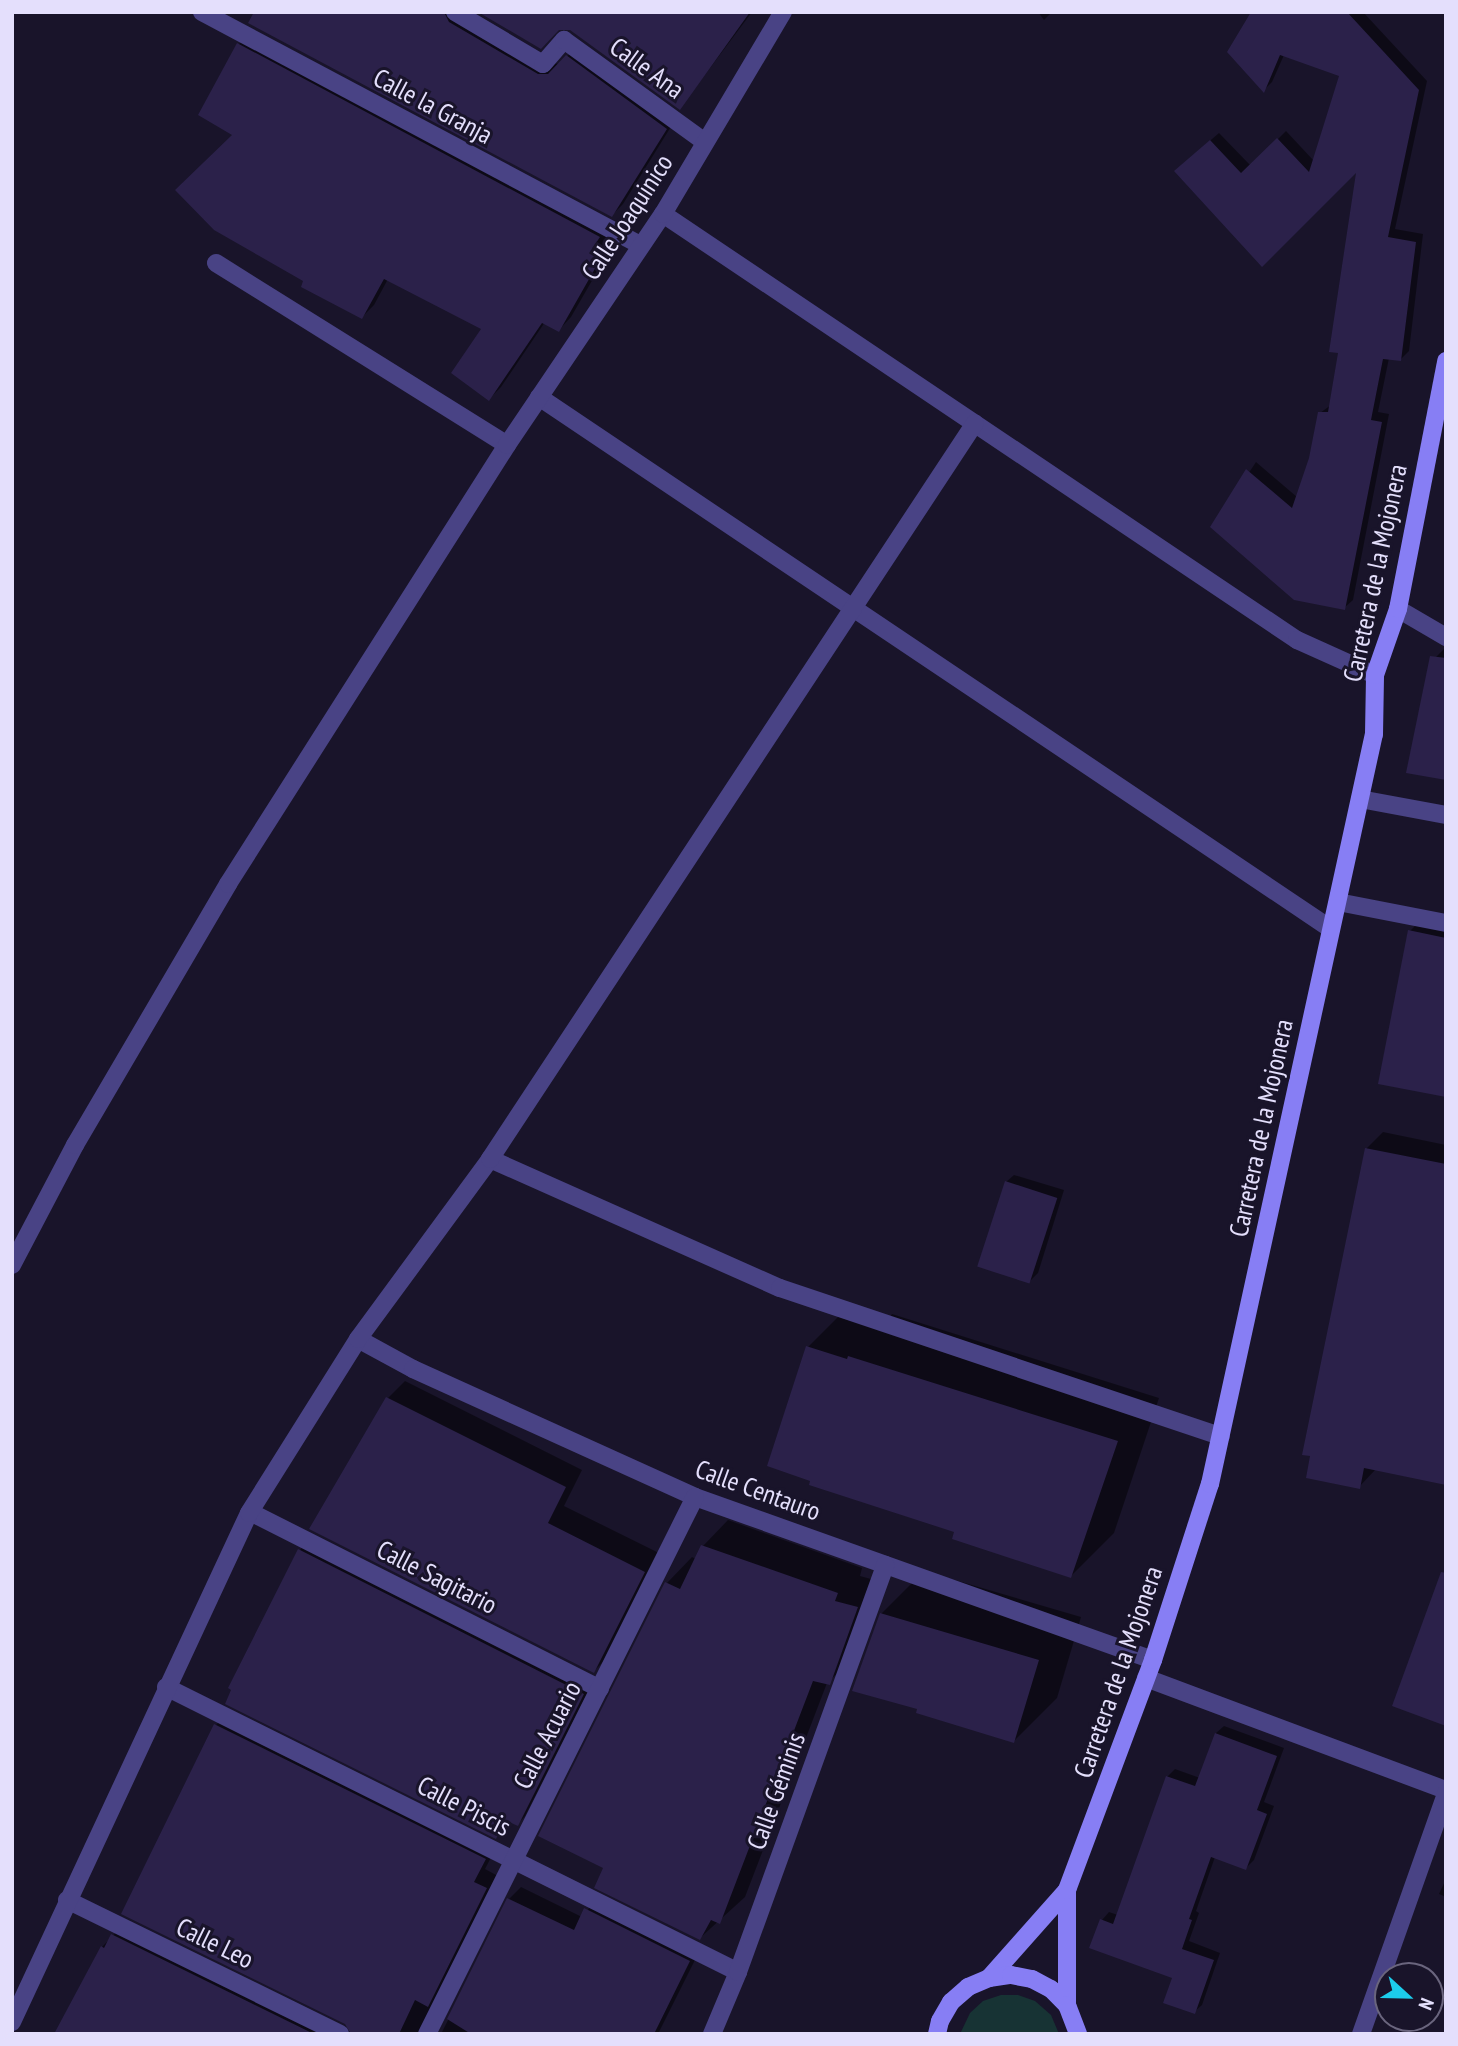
<!DOCTYPE html>
<meta charset="utf-8">
<style>
body{margin:0}
#map{position:relative;width:1458px;height:2046px;overflow:hidden;background:#19142a;font-family:"PT Sans Narrow",sans-serif}
div>[style]{position:absolute}
.green>*{inset:0;background:#173334}
.shadow>*{inset:0;background:#0007}
.building>*{inset:0;background:#2b214a;transform-origin:0 0}
.lane>*{height:18px;margin:-9px;padding:0 9px;transform-origin:9px;border-radius:9px;background:#494385}
.street>*{height:18px;margin:-9px;padding:0 9px;transform-origin:9px;border-radius:9px;background:#494385}
.secondary>*{height:18px;margin:-9px;padding:0 9px;transform-origin:9px;border-radius:9px;background:#877ef4}
span{translate:-50% -50%;white-space:nowrap;text-align:center;line-height:1.15;-webkit-text-stroke:6px #19142a;paint-order:stroke}
.street-label{font-size:26px;color:#e4dffc}
.frame{position:absolute;inset:0;border:14px solid #e4dffc;pointer-events:none}
.north{position:absolute;left:1374px;top:1962px;width:70px;height:70px;box-sizing:border-box;background:#19142a;border:2px solid #6a657e;border-radius:50%;rotate:112deg;font-size:19px;font-weight:700;line-height:28px;text-align:center;color:#e4dffc}
.north::after{content:'';display:block;margin:auto;width:24px;height:32px;background:#1ccdec;clip-path:polygon(50% 0,100% 100%,50% 72%,0 100%)}
</style>
<div id="map">
<div class="green">
<div style="clip-path:polygon(1001px 1995px,1018px 1995px,1035px 2001px,1051px 2015px,1059px 2034px,960px 2034px,970px 2013px,983px 2001px)"></div>
</div>
<div class="shadow">
<div style="clip-path:polygon(256px 12px,463px 12px,550px 63px,560px 64px,578px 45px,677px 117px,623px 204px,612px 215px)"></div>
<div style="clip-path:polygon(481px 12px,752px 12px,680px 108px,571px 29px)"></div>
<div style="clip-path:polygon(1038px 12px,1052px 12px,1044px 20px)"></div>
<div style="clip-path:polygon(1253px 12px,1363px 12px,1427px 81px,1395px 229px,1423px 234px,1409px 351px,1401px 359px,1389px 358px,1378px 412px,1389px 414px,1353px 600px,1344px 608px,1213px 527px,1256px 462px,1297px 497px,1311px 459px,1320px 413px,1331px 405px,1340px 351px,1359px 168px,1262px 265px,1184px 163px,1219px 133px,1251px 166px,1286px 131px,1314px 161px,1341px 75px,1284px 55px,1272px 82px,1264px 90px)"></div>
<div style="clip-path:polygon(251px 32px,616px 239px,571px 317px,559px 330px,545px 322px,501px 387px,489px 399px,483px 328px,388px 279px,374px 305px,362px 317px,305px 281px,234px 134px,238px 45px)"></div>
<div style="clip-path:polygon(1446px 647px,1446px 778px,1431px 662px)"></div>
<div style="clip-path:polygon(1426px 915px,1446px 919px,1446px 1096px,1410px 931px)"></div>
<div style="clip-path:polygon(1383px 1132px,1446px 1145px,1446px 1483px,1376px 1469px,1359px 1487px,1367px 1148px)"></div>
<div style="clip-path:polygon(1014px 1175px,1064px 1190px,1038px 1273px,1030px 1281px,1006px 1182px)"></div>
<div style="clip-path:polygon(851px 1304px,890px 1317px,892px 1314px,1159px 1398px,1114px 1533px,1071px 1576px,956px 1531px,769px 1465px,808px 1347px)"></div>
<div style="clip-path:polygon(405px 1381px,582px 1470px,564px 1506px,661px 1554px,611px 1654px,594px 1671px,312px 1529px,388px 1398px)"></div>
<div style="clip-path:polygon(728px 1520px,862px 1568px,860px 1576px,882px 1582px,855px 1657px,827px 1683px,745px 1897px,700px 1938px,606px 1867px,541px 1835px,667px 1583px,692px 1557px,696px 1559px,703px 1546px)"></div>
<div style="clip-path:polygon(307px 1542px,591px 1686px,525px 1816px,518px 1824px,508px 1819px,495px 1837px,300px 1550px)"></div>
<div style="clip-path:polygon(924px 1571px,1081px 1617px,1057px 1698px,1014px 1741px,881px 1614px)"></div>
<div style="clip-path:polygon(228px 1713px,497px 1846px,485px 1869px,498px 1876px,435px 2033px,442px 2032px,509px 1899px,521px 1887px,582px 1917px,598px 1897px,701px 1948px,658px 2034px,56px 2034px,102px 1947px,125px 1923px,352px 2032px,346px 2022px,123px 1913px,216px 1725px)"></div>
<div style="clip-path:polygon(1224px 1726px,1284px 1748px,1264px 1802px,1274px 1806px,1254px 1860px,1246px 1868px,1215px 1857px,1196px 1911px,1199px 1913px,1189px 1941px,1220px 1953px,1202px 2005px,1194px 2012px,1174px 1977px,1102px 1920px,1109px 1912px,1118px 1915px,1167px 1777px,1175px 1769px,1200px 1778px,1216px 1733px)"></div>
<div style="clip-path:polygon(1446px 1879px,1446px 1897px,1439px 1894px)"></div>
</div>
<div class="building">
<div style="clip-path:polygon(254px 12px,444px 12px,449px 22px,538px 74px,548px 74px,566px 55px,667px 129px,612px 217px,248px 23px)"></div>
<div style="clip-path:polygon(478px 12px,750px 12px,680px 110px,570px 30px,559px 30px,541px 49px)"></div>
<div style="clip-path:polygon(1251px 12px,1347px 12px,1419px 90px,1388px 237px,1416px 242px,1401px 361px,1383px 359px,1371px 420px,1382px 422px,1345px 610px,1294px 600px,1210px 527px,1246px 469px,1292px 508px,1309px 458px,1318px 412px,1328px 412px,1338px 353px,1329px 352px,1356px 173px,1262px 267px,1174px 171px,1210px 140px,1241px 173px,1277px 138px,1309px 172px,1339px 76px,1280px 55px,1264px 93px,1227px 52px)"></div>
<div style="clip-path:polygon(237px 43px,600px 237px,594px 246px,605px 251px,559px 332px,542px 323px,489px 401px,451px 373px,481px 329px,384px 279px,362px 319px,301px 287px,303px 281px,214px 230px,175px 190px,232px 135px,198px 115px)"></div>
<div style="clip-path:polygon(1430px 656px,1446px 658px,1446px 780px,1406px 773px)"></div>
<div style="clip-path:polygon(1408px 930px,1446px 938px,1446px 1097px,1378px 1084px)"></div>
<div style="clip-path:polygon(1365px 1148px,1446px 1164px,1446px 1485px,1364px 1468px,1360px 1489px,1306px 1478px,1310px 1456px,1302px 1455px)"></div>
<div style="left:1005px;top:1181px;width:55px;height:90px;rotate:18deg"></div>
<div style="clip-path:polygon(806px 1346px,847px 1359px,848px 1356px,1118px 1441px,1071px 1578px,952px 1539px,954px 1532px,809px 1485px,810px 1481px,767px 1466px)"></div>
<div style="clip-path:polygon(386px 1397px,566px 1487px,548px 1523px,645px 1572px,594px 1673px,309px 1529px)"></div>
<div style="clip-path:polygon(701px 1545px,838px 1593px,835px 1601px,858px 1607px,830px 1685px,813px 1681px,720px 1924px,711px 1920px,700px 1940px,594px 1888px,603px 1868px,538px 1836px,665px 1582px,680px 1589px)"></div>
<div style="clip-path:polygon(298px 1549px,584px 1694px,518px 1826px,505px 1820px,496px 1839px,225px 1704px,231px 1690px,228px 1688px)"></div>
<div style="clip-path:polygon(1441px 1572px,1446px 1573px,1446px 1726px,1392px 1706px)"></div>
<div style="clip-path:polygon(880px 1613px,1039px 1660px,1014px 1743px,916px 1713px,917px 1709px,852px 1691px)"></div>
<div style="clip-path:polygon(214px 1724px,486px 1859px,474px 1882px,487px 1888px,428px 2007px,415px 2000px,399px 2034px,351px 2034px,345px 2024px,121px 1914px)"></div>
<div style="clip-path:polygon(1215px 1733px,1277px 1756px,1257px 1810px,1267px 1814px,1246px 1870px,1211px 1857px,1189px 1919px,1192px 1920px,1182px 1949px,1214px 1960px,1195px 2014px,1163px 2003px,1172px 1978px,1089px 1948px,1100px 1919px,1113px 1924px,1166px 1776px,1195px 1786px)"></div>
<div style="clip-path:polygon(507px 1898px,574px 1930px,584px 1908px,690px 1961px,654px 2034px,471px 2034px,447px 2019px)"></div>
<div style="clip-path:polygon(111px 1934px,314px 2034px,54px 2034px,101px 1946px,104px 1948px)"></div>
</div>
<div class="lane">
<div style="left:1360px;top:799px;width:87px;rotate:10.5deg"></div>
<div style="left:1338px;top:902px;width:110px;rotate:11deg"></div>
</div>
<div class="street">
<div style="left:202px;top:12px;width:496px;rotate:28deg"></div>
<div style="left:455px;top:12px;width:102px;rotate:30.6deg"></div>
<div style="left:543px;top:64px;width:32px;rotate:-49deg"></div>
<div style="left:564px;top:40px;width:174px;rotate:35.9deg"></div>
<div style="left:663px;top:214px;width:764px;rotate:33.9deg"></div>
<div style="left:1297px;top:640px;width:85px;rotate:24.2deg"></div>
<div style="left:216px;top:263px;width:343px;rotate:32deg"></div>
<div style="left:539px;top:397px;width:954px;rotate:33.89deg"></div>
<div style="left:1398px;top:609px;width:56px;rotate:30.3deg"></div>
<div style="left:490px;top:1159px;width:317px;rotate:24deg"></div>
<div style="left:780px;top:1288px;width:465px;rotate:18.6deg"></div>
<div style="left:12px;top:1265px;width:136px;rotate:-62.3deg"></div>
<div style="left:75px;top:1145px;width:303px;rotate:-59.6deg"></div>
<div style="left:228px;top:884px;width:520px;rotate:-57.56deg"></div>
<div style="left:507px;top:445px;width:279px;rotate:-56deg"></div>
<div style="left:663px;top:214px;width:235px;rotate:-59.3deg"></div>
<div style="left:358px;top:1339px;width:63px;rotate:28.6deg"></div>
<div style="left:413px;top:1369px;width:310px;rotate:24.4deg"></div>
<div style="left:695px;top:1497px;width:486px;rotate:19.6deg"></div>
<div style="left:250px;top:1512px;width:392px;rotate:26.8deg"></div>
<div style="left:1146px;top:1678px;width:320px;rotate:20.5deg"></div>
<div style="left:166px;top:1687px;width:639px;rotate:26.48deg"></div>
<div style="left:67px;top:1900px;width:304px;rotate:26.1deg"></div>
<div style="left:12px;top:2022px;width:561px;rotate:-65.03deg"></div>
<div style="left:249px;top:1513px;width:205px;rotate:-57.9deg"></div>
<div style="left:358px;top:1339px;width:223px;rotate:-53.7deg"></div>
<div style="left:490px;top:1159px;width:881px;rotate:-56.62deg"></div>
<div style="left:427px;top:2034px;width:600px;rotate:-63.48deg"></div>
<div style="left:712px;top:2034px;width:67px;rotate:-67.2deg"></div>
<div style="left:738px;top:1972px;width:433px;rotate:-70.1deg"></div>
<div style="left:1361px;top:2034px;width:255px;rotate:-70.5deg"></div>
</div>
<div class="secondary">
<div style="left:989px;top:1978px;width:118px;rotate:-48.4deg"></div>
<div style="left:1067px;top:2005px;width:115px;rotate:-90deg"></div>
<div style="left:1067px;top:1890px;width:246px;rotate:-69.5deg"></div>
<div style="left:1153px;top:1660px;width:185px;rotate:-72.1deg"></div>
<div style="left:1210px;top:1484px;width:768px;rotate:-77.67deg"></div>
<div style="left:1374px;top:734px;width:59px;rotate:-89deg"></div>
<div style="left:1375px;top:675px;width:70px;rotate:-70.8deg"></div>
<div style="left:1398px;top:609px;width:253px;rotate:-79deg"></div>
<div style="left:937px;top:2034px;width:13px;rotate:-77deg"></div>
<div style="left:940px;top:2021px;width:22px;rotate:-60deg"></div>
<div style="left:951px;top:2002px;width:23px;rotate:-41deg"></div>
<div style="left:968px;top:1987px;width:23px;rotate:-23deg"></div>
<div style="left:989px;top:1978px;width:22px;rotate:-8deg"></div>
<div style="left:1011px;top:1975px;width:21px;rotate:11deg"></div>
<div style="left:1032px;top:1979px;width:21px;rotate:28deg"></div>
<div style="left:1051px;top:1989px;width:23px;rotate:45deg"></div>
<div style="left:1067px;top:2005px;width:31px;rotate:69deg"></div>
</div>
<div class="street-label">
<span style="left:647px;top:68px;rotate:36deg">Calle Ana</span>
<span style="left:433px;top:106px;rotate:28deg">Calle la Granja</span>
<span style="left:627px;top:217px;rotate:-57deg">Calle Joaquinico</span>
<span style="left:1375px;top:573px;rotate:-78deg">Carretera de la Mojonera</span>
<span style="left:1261px;top:1128px;rotate:-78deg">Carretera de la Mojonera</span>
<span style="left:758px;top:1490px;rotate:20deg">Calle Centauro</span>
<span style="left:437px;top:1577px;rotate:27deg">Calle Sagitario</span>
<span style="left:1118px;top:1672px;rotate:-71deg">Carretera de la Mojonera</span>
<span style="left:547px;top:1735px;rotate:-63deg">Calle Acuario</span>
<span style="left:776px;top:1791px;rotate:-70deg">Calle Géminis</span>
<span style="left:464px;top:1806px;rotate:27deg">Calle Piscis</span>
<span style="left:215px;top:1943px;rotate:26deg">Calle Leo</span>
</div>
<div class="frame"></div>
<div class="north">N</div>
</div>
